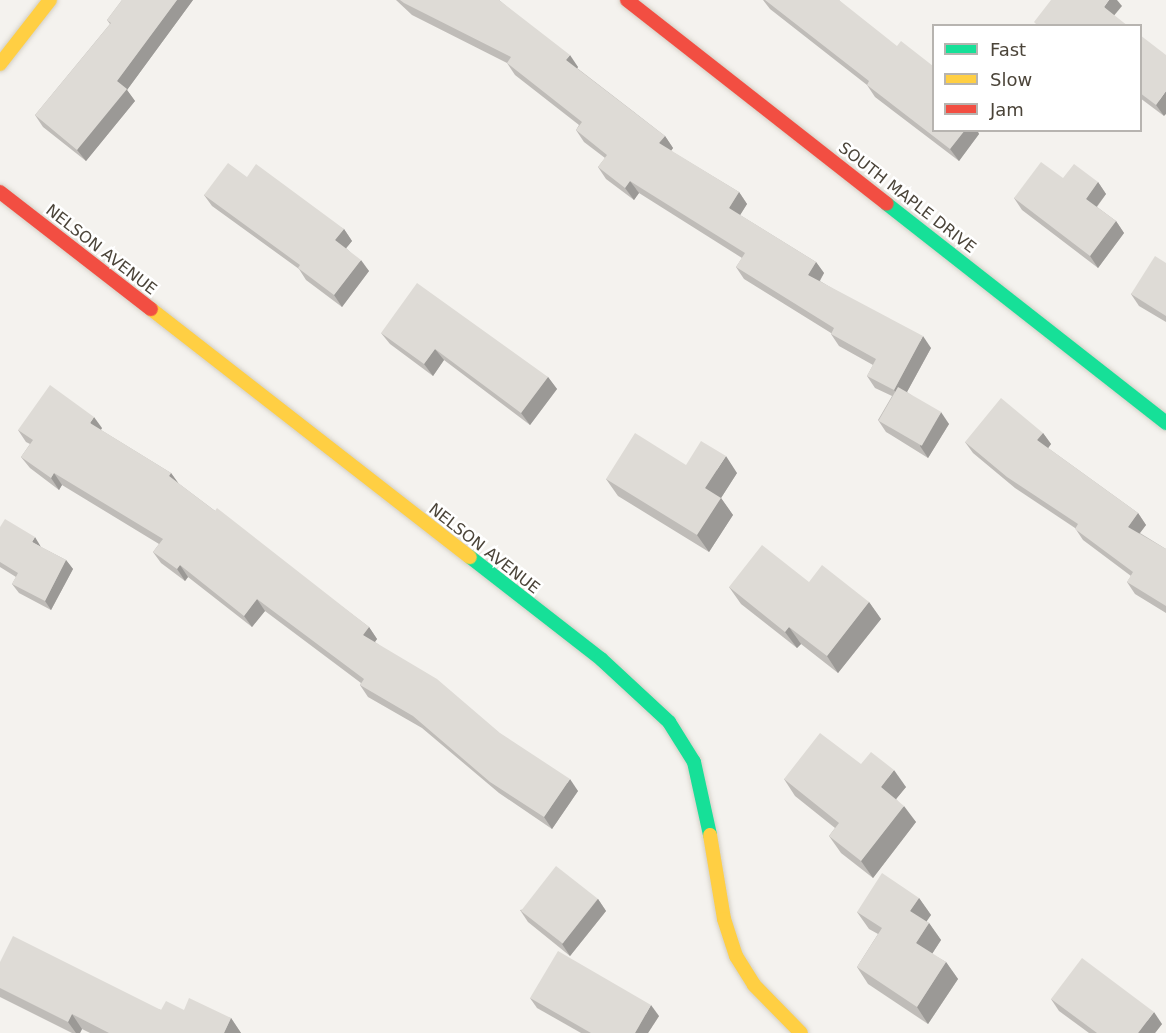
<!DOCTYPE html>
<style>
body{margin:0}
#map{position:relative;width:1166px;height:1033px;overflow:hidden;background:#f4f2ee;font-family:"DejaVu Sans",sans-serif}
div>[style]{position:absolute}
.roads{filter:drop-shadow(0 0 2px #d3cfc5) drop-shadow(0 0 2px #d3cfc5)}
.fast>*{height:14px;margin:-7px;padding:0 7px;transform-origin:7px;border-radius:7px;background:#16e098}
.slow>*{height:14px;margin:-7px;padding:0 7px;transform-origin:7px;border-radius:7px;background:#ffcf43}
.jam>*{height:14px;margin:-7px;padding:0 7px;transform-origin:7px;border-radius:7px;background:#f24e42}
.wall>*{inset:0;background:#bfbcb8}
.shaded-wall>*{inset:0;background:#9b9996}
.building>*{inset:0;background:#dedbd6;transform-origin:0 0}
span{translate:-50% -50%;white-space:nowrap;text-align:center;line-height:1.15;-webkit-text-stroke:5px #fff;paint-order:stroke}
.street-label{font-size:16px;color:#4b4439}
.legend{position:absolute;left:932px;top:24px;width:210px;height:108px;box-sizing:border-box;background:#fff;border:2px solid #b7b4b0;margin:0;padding:8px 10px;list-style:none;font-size:18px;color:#4b4439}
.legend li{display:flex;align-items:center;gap:12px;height:30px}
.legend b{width:30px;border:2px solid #b7b4b0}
</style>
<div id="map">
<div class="roads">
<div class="fast">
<div style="left:887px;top:204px;width:355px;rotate:38.1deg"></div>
<div style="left:470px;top:557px;width:166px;rotate:37.9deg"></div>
<div style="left:601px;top:659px;width:93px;rotate:42.8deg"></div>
<div style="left:669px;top:722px;width:47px;rotate:58deg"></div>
<div style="left:694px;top:762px;width:75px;rotate:77.6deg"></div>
</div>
<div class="slow">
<div style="left:0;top:64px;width:81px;rotate:-52deg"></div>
<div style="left:151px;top:309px;width:404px;rotate:37.9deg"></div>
<div style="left:710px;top:835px;width:85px;rotate:80.5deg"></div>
<div style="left:724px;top:919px;width:39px;rotate:72deg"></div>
<div style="left:736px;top:956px;width:34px;rotate:58deg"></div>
<div style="left:754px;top:985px;width:67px;rotate:45.6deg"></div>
</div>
<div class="jam">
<div style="left:627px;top:0;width:330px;rotate:38.1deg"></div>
<div style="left:0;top:192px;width:191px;rotate:37.8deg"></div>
</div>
</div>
<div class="wall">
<div style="clip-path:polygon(122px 0,193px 0,127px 90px,135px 101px,86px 161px,43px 127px,35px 115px,110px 24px,107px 20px)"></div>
<div style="clip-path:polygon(396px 0,499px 0,578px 67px,577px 68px,665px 136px,673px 148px,671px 151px,739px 192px,747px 204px,740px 215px,816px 262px,824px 273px,820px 281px,931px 348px,907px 392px,949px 424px,928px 458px,886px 432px,878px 420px,892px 396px,875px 388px,867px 376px,873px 365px,839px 346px,831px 334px,831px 333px,744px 279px,736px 267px,742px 258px,639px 193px,634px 200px,606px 179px,598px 167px,605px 158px,584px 142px,576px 130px,579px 125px,515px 75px,507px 63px,412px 15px)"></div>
<div style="clip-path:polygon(763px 0,839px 0,933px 130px,977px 130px,979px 134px,959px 161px,875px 97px,867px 85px,770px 9px)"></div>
<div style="clip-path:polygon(1140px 35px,1164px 116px,1140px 98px)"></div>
<div style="clip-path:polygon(247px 177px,344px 229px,352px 241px,346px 248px,369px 271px,342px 307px,306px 280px,299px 269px,212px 206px,204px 195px)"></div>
<div style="clip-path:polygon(1063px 178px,1098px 182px,1106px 194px,1097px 207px,1116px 221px,1124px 233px,1098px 268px,1022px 210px,1014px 198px)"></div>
<div style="clip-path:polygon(1166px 263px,1166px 322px,1139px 306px,1131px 294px)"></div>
<div style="clip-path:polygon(381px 333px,548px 377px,557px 389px,530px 425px,444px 360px,433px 376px,390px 344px)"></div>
<div style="clip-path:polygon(102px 428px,101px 430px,171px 473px,178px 483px,369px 627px,377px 639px,375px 642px,578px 791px,552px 829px,499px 793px,422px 728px,368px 697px,360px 685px,361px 683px,265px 611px,252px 627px,188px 577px,185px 581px,161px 563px,153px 552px,159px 544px,62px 485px,59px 490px,30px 468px,21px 457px,30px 444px,26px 442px,18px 430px)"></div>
<div style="clip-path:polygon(1043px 433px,1051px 444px,1048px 448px,1138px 513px,1146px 525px,1140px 533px,1166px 549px,1166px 613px,1135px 594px,1127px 582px,1131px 576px,1083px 540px,1075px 528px,1015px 488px,973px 453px,965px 442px)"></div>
<div style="clip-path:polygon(686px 465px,737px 473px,721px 498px,733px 515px,709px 552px,618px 496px,606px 479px)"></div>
<div style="clip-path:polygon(0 527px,41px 547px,66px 560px,73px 569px,51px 610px,19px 593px,12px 584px,16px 577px,0 567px)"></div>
<div style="clip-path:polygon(809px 582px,869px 602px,881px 619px,838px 673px,801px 644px,797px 648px,741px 604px,729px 587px)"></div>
<div style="clip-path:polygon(861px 764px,906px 787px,896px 799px,916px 822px,873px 878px,841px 853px,829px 836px,835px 828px,795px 796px,784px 779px)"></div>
<div style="clip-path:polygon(919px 898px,931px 915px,926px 921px,929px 923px,941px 940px,932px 954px,946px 962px,958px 979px,928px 1024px,868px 984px,857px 967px,878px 934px,869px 929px,857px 912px)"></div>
<div style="clip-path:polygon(598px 899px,606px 911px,570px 956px,528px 922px,520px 910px)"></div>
<div style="clip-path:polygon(0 962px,161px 1010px,184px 1010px,231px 1018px,241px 1033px,90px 1033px,82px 1029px,80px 1033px,72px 1033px,0 997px)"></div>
<div style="clip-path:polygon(530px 998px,659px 1016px,648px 1033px,581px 1033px,537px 1008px)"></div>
<div style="clip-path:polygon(1051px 999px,1162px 1024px,1155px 1033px,1089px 1033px,1059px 1011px)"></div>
</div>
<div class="shaded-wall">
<div style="clip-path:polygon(177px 0,193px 0,127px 90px,135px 101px,86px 161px,77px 150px,117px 81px)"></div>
<div style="clip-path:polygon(1109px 0,1117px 0,1122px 6px,1112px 18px,1104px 7px)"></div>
<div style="clip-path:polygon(570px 55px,578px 67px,575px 72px,566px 60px)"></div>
<div style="clip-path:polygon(1166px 91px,1166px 114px,1164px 116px,1156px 105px)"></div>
<div style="clip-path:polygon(965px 130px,977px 130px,979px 134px,959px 161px,950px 149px)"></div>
<div style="clip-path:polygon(665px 136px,673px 148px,668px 155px,659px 143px)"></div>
<div style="clip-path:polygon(630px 181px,639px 193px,634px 200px,625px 188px)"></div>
<div style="clip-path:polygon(1098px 182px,1106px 194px,1094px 210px,1086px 199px)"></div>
<div style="clip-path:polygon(739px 192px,747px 204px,737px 220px,729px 208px)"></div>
<div style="clip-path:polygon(1116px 221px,1124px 233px,1098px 268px,1090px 256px)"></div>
<div style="clip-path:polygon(344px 229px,352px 241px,343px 252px,335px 240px)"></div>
<div style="clip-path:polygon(361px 260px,369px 271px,342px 307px,334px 295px)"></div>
<div style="clip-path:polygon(816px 262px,824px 273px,816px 287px,808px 275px)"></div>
<div style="clip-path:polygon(923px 336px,931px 348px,902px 401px,894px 390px)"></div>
<div style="clip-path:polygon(435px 349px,444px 360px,433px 376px,424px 364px)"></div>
<div style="clip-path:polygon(548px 377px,557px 389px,530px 425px,521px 413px)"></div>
<div style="clip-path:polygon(941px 412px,949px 424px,928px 458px,920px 446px)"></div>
<div style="clip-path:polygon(94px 417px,102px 428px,98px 434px,90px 423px)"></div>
<div style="clip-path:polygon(1043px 433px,1051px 444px,1046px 451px,1037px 440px)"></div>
<div style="clip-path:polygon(726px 456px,737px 473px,721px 498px,733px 515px,709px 552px,697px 535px,705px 488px)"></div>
<div style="clip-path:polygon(54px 473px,62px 485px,59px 490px,51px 478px)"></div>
<div style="clip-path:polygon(171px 473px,179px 484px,169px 476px)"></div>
<div style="clip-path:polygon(1138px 513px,1146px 525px,1136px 538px,1128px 527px)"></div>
<div style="clip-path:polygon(35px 537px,41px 547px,32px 542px)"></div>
<div style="clip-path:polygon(66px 560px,73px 569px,51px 610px,45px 601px)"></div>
<div style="clip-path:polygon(180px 565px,188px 577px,185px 581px,177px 569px)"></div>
<div style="clip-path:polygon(257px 599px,265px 611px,252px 627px,244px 616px)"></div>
<div style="clip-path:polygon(869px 602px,881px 619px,838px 673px,827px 656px)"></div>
<div style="clip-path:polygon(369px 627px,377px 639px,371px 647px,363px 635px)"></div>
<div style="clip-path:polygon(789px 627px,801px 644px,797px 648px,785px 632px)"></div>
<div style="clip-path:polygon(894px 770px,906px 787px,892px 804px,881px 787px)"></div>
<div style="clip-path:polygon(570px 779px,578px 791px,552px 829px,544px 817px)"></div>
<div style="clip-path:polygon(904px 806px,916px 822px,873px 878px,861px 861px)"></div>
<div style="clip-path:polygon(919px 898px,931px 915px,922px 928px,910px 911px)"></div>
<div style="clip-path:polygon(598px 899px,606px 911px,570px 956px,562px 944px)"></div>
<div style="clip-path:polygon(929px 923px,941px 940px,928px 960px,916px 943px)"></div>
<div style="clip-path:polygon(946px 962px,958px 979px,928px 1024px,917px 1007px)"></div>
<div style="clip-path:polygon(651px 1005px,659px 1016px,648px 1033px,635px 1033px)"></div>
<div style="clip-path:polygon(1154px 1012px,1162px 1024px,1155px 1033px,1138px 1033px)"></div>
<div style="clip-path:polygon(72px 1014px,82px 1029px,80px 1033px,76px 1033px,68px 1022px)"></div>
<div style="clip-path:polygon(231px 1018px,241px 1033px,224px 1033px)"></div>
</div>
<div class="building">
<div style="clip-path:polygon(122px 0,177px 0,117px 81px,127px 89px,77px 150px,35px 115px,111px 23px,107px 20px)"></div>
<div style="clip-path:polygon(400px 0,499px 0,570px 55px,566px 60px,665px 136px,659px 143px,739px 192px,729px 208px,816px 262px,808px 275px,923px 336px,894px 390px,867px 376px,876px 359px,831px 334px,834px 328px,736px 267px,745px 253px,630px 181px,625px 188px,598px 167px,607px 155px,576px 130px,582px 122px,507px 63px,511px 57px,404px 3px)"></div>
<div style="clip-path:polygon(765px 0,839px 0,897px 46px,901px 41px,933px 66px,933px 130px,965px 130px,950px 149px,867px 85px,869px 81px)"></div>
<div style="clip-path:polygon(1051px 0,1109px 0,1104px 7px,1128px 26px,1038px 26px,1034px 22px)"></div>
<div style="clip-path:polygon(1140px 35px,1166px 55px,1166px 91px,1156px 105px,1140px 93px)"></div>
<div style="clip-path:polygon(1041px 162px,1063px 178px,1074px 164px,1098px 182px,1086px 199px,1116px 221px,1090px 256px,1014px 198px)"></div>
<div style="clip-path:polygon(228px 163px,247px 177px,256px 164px,344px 229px,335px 240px,361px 260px,334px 295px,298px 268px,300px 265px,204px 195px)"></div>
<div style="clip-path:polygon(1155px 256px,1166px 263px,1166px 316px,1131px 294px)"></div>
<div style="clip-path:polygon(417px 283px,548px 377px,521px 413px,435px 349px,424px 364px,381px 333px)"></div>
<div style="clip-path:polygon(50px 385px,94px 417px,90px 423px,171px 473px,169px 476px,215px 511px,217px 508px,369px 627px,363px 635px,437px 679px,500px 733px,570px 779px,544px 817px,490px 782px,413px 716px,360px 685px,364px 679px,257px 599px,244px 616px,180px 565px,177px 569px,153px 552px,163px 539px,54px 473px,51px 478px,21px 457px,33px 440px,18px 430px)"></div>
<div style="left:898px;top:387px;width:50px;height:39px;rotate:30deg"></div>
<div style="clip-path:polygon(1001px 398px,1043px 433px,1037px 440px,1138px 513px,1128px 527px,1166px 549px,1166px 606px,1127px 582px,1133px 572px,1075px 529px,1078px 524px,1007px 477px,965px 442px)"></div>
<div style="clip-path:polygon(635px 433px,686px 465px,701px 441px,726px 456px,705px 488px,721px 498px,697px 535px,606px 479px)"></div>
<div style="clip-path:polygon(5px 519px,35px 537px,32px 542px,66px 560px,45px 601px,12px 584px,18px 573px,0 562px,0 527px)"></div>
<div style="clip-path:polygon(762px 545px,809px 582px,822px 565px,869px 602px,827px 656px,789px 627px,785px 632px,729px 587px)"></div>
<div style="clip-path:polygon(820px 733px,861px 764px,871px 752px,894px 770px,881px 787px,904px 806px,861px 861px,829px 836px,839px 823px,784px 779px)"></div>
<div style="left:556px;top:866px;width:53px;height:57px;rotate:38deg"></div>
<div style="clip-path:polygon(882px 873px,919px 898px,910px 911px,929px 923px,916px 943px,946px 962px,917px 1007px,857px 967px,882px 928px,857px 912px)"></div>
<div style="clip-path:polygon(13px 936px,161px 1010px,166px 1001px,184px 1010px,189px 998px,231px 1018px,224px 1033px,109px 1033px,72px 1014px,68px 1022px,0 988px,0 962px)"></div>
<div style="clip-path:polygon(558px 951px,651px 1005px,635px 1033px,591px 1033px,530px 998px)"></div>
<div style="clip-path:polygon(1082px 958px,1154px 1012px,1138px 1033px,1097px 1033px,1051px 999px)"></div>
</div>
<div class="street-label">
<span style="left:907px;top:198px;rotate:38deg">SOUTH MAPLE DRIVE</span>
<span style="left:101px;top:250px;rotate:38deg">NELSON AVENUE</span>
<span style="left:484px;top:549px;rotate:38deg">NELSON AVENUE</span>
</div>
<ul class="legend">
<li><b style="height:8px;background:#16e098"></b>Fast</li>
<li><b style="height:8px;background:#ffcf43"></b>Slow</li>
<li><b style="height:8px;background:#f24e42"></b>Jam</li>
</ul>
</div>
